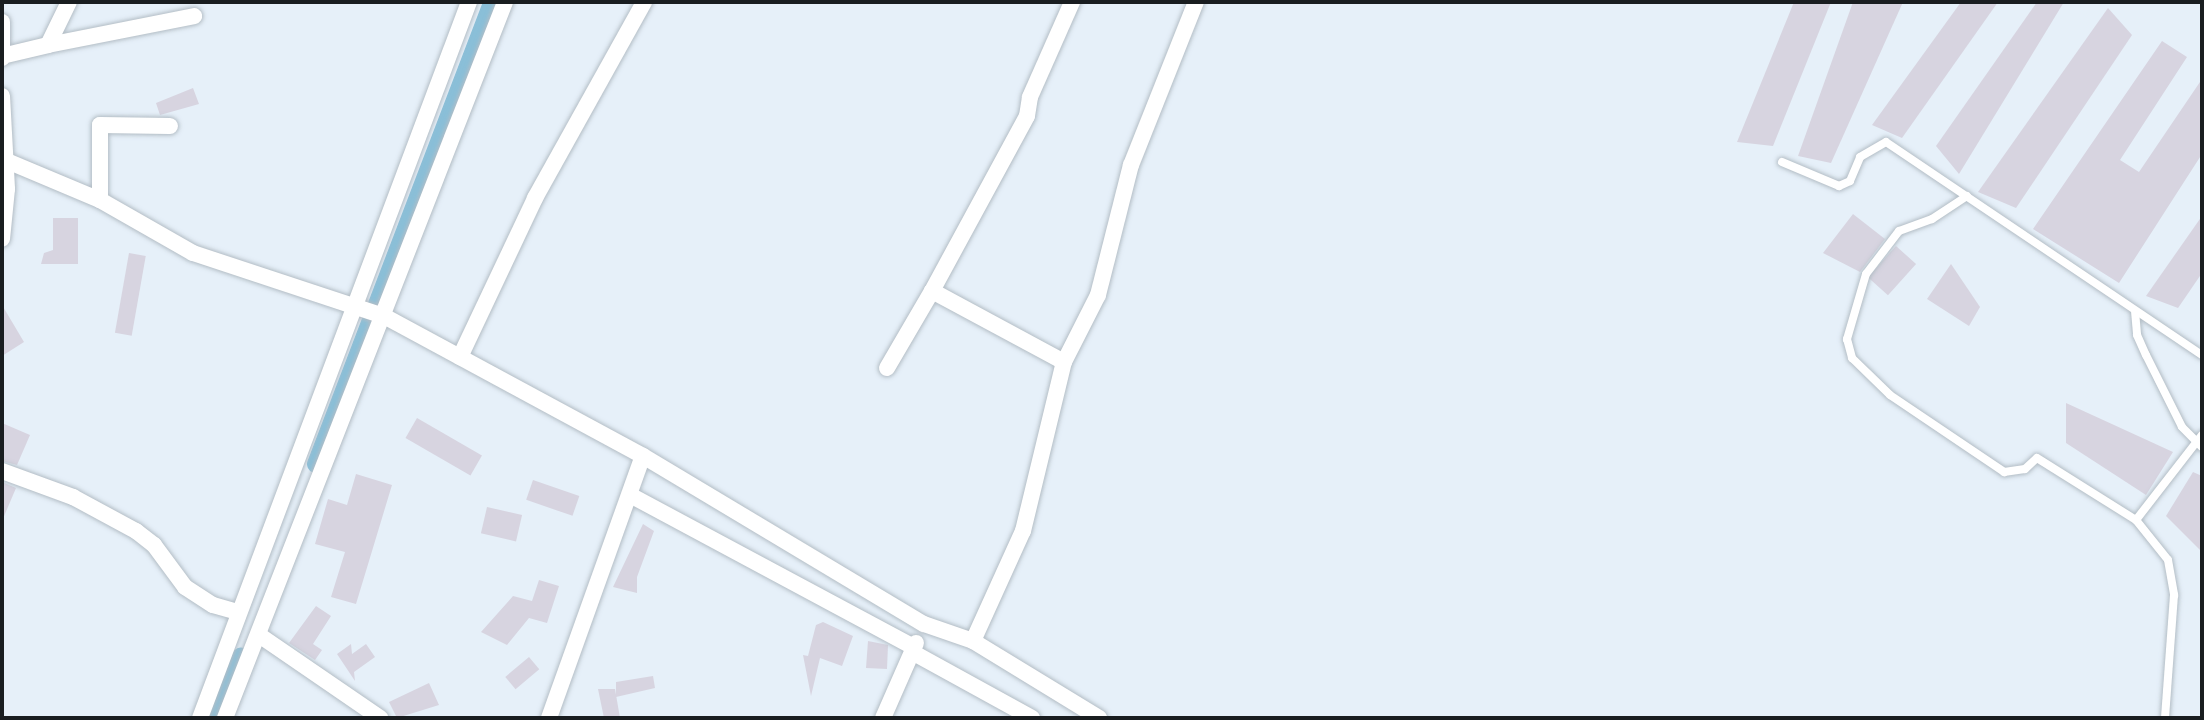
<!DOCTYPE html>
<style>
body{margin:0}
#map{position:relative;width:2204px;height:720px;overflow:hidden;background:#e6f0f9;font-family:Manrope,sans-serif}
div>[style]{position:absolute}
.canal>*{height:18px;margin:-9px;padding:0 9px;transform-origin:9px;border-radius:9px;background:#8abfd8}
.building>*{inset:0;background:#d7d4e0;transform-origin:0 0}
.roads{filter:drop-shadow(0 0 2px #b3bdc5) drop-shadow(0 0 2px #b3bdc5)}
.lane>*{height:8px;margin:-4px;padding:0 4px;transform-origin:4px;border-radius:4px;background:#fff}
.street>*{height:16px;margin:-8px;padding:0 8px;transform-origin:8px;border-radius:8px;background:#fff}
span{translate:-50% -50%;white-space:nowrap;text-align:center;line-height:1.15;-webkit-text-stroke:5px #fafcfe;paint-order:stroke}
.frame{position:absolute;inset:0;border:4px solid #191d20;pointer-events:none}
</style>
<div id="map">
<div class="canal">
<div style="left:316px;top:464px;width:494px;rotate:-69.1deg"></div>
<div style="left:217px;top:718px;width:66px;rotate:-68.8deg"></div>
</div>
<div class="building">
<div style="clip-path:polygon(1794px 2px,1831px 2px,1773px 146px,1737px 142px)"></div>
<div style="clip-path:polygon(1853px 2px,1903px 2px,1831px 163px,1798px 156px)"></div>
<div style="clip-path:polygon(1961px 2px,1998px 2px,1902px 138px,1872px 125px)"></div>
<div style="clip-path:polygon(2037px 2px,2064px 2px,1959px 174px,1936px 146px)"></div>
<div style="clip-path:polygon(2108px 8px,2132px 35px,2016px 208px,1978px 192px)"></div>
<div style="clip-path:polygon(2162px 41px,2187px 57px,2120px 160px,2139px 172px,2202px 79px,2202px 154px,2119px 283px,2033px 229px)"></div>
<div style="clip-path:polygon(193px 88px,199px 104px,160px 115px,156px 103px)"></div>
<div style="clip-path:polygon(1853px 214px,1885px 239px,1860px 272px,1823px 253px)"></div>
<div style="clip-path:polygon(2202px 216px,2202px 273px,2178px 308px,2146px 296px)"></div>
<div style="clip-path:polygon(53px 218px,78px 218px,78px 264px,41px 264px,44px 253px,53px 250px)"></div>
<div style="left:1896px;top:246px;width:27px;height:42px;rotate:42deg"></div>
<div style="left:129px;top:253px;width:17px;height:81px;rotate:10deg"></div>
<div style="clip-path:polygon(1951px 264px,1980px 307px,1969px 326px,1927px 299px)"></div>
<div style="clip-path:polygon(2px 305px,24px 342px,2px 356px)"></div>
<div style="clip-path:polygon(2066px 403px,2173px 452px,2146px 495px,2066px 443px)"></div>
<div style="left:417px;top:418px;width:75px;height:23px;rotate:30deg"></div>
<div style="clip-path:polygon(2px 423px,30px 435px,17px 465px,2px 461px)"></div>
<div style="clip-path:polygon(2193px 472px,2202px 476px,2202px 552px,2166px 516px)"></div>
<div style="clip-path:polygon(356px 474px,392px 485px,356px 604px,331px 597px,345px 552px,315px 544px,328px 499px,347px 505px)"></div>
<div style="left:533px;top:480px;width:49px;height:21px;rotate:19deg"></div>
<div style="clip-path:polygon(2px 482px,16px 488px,2px 521px)"></div>
<div style="left:487px;top:507px;width:36px;height:27px;rotate:13deg"></div>
<div style="clip-path:polygon(643px 524px,654px 531px,637px 577px,637px 593px,613px 587px)"></div>
<div style="clip-path:polygon(539px 580px,559px 586px,547px 623px,529px 618px,507px 645px,481px 632px,513px 596px,532px 601px)"></div>
<div style="clip-path:polygon(316px 606px,331px 616px,313px 644px,322px 650px,315px 660px,289px 643px)"></div>
<div style="clip-path:polygon(823px 622px,853px 636px,842px 666px,820px 658px,811px 696px,803px 655px,808px 656px,816px 625px)"></div>
<div style="clip-path:polygon(868px 641px,888px 645px,887px 669px,866px 668px)"></div>
<div style="clip-path:polygon(351px 644px,352px 654px,366px 644px,375px 657px,354px 672px,355px 681px,337px 654px)"></div>
<div style="left:529px;top:657px;width:16px;height:31px;rotate:50deg"></div>
<div style="clip-path:polygon(653px 676px,655px 688px,616px 697px,616px 682px)"></div>
<div style="clip-path:polygon(429px 683px,439px 705px,397px 718px,389px 702px)"></div>
<div style="clip-path:polygon(598px 689px,615px 689px,620px 718px,604px 718px)"></div>
</div>
<div class="roads">
<div class="lane">
<div style="left:1782px;top:162px;width:62px;rotate:22.8deg"></div>
<div style="left:1839px;top:186px;width:12px;rotate:-24deg"></div>
<div style="left:1850px;top:181px;width:26px;rotate:-67deg"></div>
<div style="left:1860px;top:157px;width:30px;rotate:-30deg"></div>
<div style="left:1886px;top:142px;width:381px;rotate:34deg"></div>
<div style="left:1967px;top:196px;width:42px;rotate:146.7deg"></div>
<div style="left:1932px;top:219px;width:35px;rotate:160deg"></div>
<div style="left:1899px;top:231px;width:54px;rotate:127.5deg"></div>
<div style="left:1866px;top:274px;width:68px;rotate:106.3deg"></div>
<div style="left:1847px;top:339px;width:20px;rotate:75deg"></div>
<div style="left:1852px;top:358px;width:53px;rotate:44.2deg"></div>
<div style="left:1890px;top:395px;width:138px;rotate:34deg"></div>
<div style="left:2004px;top:472px;width:21px;rotate:-8deg"></div>
<div style="left:2025px;top:469px;width:16px;rotate:-43deg"></div>
<div style="left:2037px;top:458px;width:117px;rotate:32.1deg"></div>
<div style="left:2136px;top:520px;width:51px;rotate:51.3deg"></div>
<div style="left:2168px;top:560px;width:36px;rotate:80deg"></div>
<div style="left:2174px;top:595px;width:123px;rotate:94.2deg"></div>
<div style="left:2135px;top:311px;width:24px;rotate:85deg"></div>
<div style="left:2137px;top:335px;width:22px;rotate:66deg"></div>
<div style="left:2146px;top:355px;width:80px;rotate:63.4deg"></div>
<div style="left:2182px;top:427px;width:28px;rotate:45deg"></div>
<div style="left:2136px;top:520px;width:108px;rotate:-52.2deg"></div>
</div>
<div class="street">
<div style="left:2px;top:22px;width:36px;rotate:90deg"></div>
<div style="left:48px;top:45px;width:149px;rotate:-11.2deg"></div>
<div style="left:2px;top:56px;width:47px;rotate:-13.4deg"></div>
<div style="left:48px;top:45px;width:48px;rotate:-64deg"></div>
<div style="left:2px;top:96px;width:93px;rotate:86.9deg"></div>
<div style="left:7px;top:189px;width:50px;rotate:95.7deg"></div>
<div style="left:7px;top:161px;width:101px;rotate:22.8deg"></div>
<div style="left:100px;top:200px;width:107px;rotate:29.7deg"></div>
<div style="left:193px;top:253px;width:201px;rotate:18.3deg"></div>
<div style="left:384px;top:316px;width:294px;rotate:28.4deg"></div>
<div style="left:643px;top:456px;width:327px;rotate:30.9deg"></div>
<div style="left:924px;top:624px;width:52px;rotate:19.1deg"></div>
<div style="left:973px;top:641px;width:148px;rotate:31.4deg"></div>
<div style="left:100px;top:200px;width:75px;rotate:-90deg"></div>
<div style="left:100px;top:125px;width:70px;rotate:0.8deg"></div>
<div style="left:460px;top:357px;width:176px;rotate:-64.7deg"></div>
<div style="left:535px;top:198px;width:224px;rotate:-60.9deg"></div>
<div style="left:1064px;top:362px;width:150px;rotate:-151.7deg"></div>
<div style="left:932px;top:291px;width:199px;rotate:-61.5deg"></div>
<div style="left:1027px;top:116px;width:19px;rotate:-81deg"></div>
<div style="left:1030px;top:97px;width:104px;rotate:-66.1deg"></div>
<div style="left:887px;top:368px;width:89px;rotate:-59.7deg"></div>
<div style="left:2px;top:471px;width:76px;rotate:20.1deg"></div>
<div style="left:73px;top:497px;width:72px;rotate:28.4deg"></div>
<div style="left:136px;top:531px;width:23px;rotate:38deg"></div>
<div style="left:154px;top:545px;width:52px;rotate:53.6deg"></div>
<div style="left:185px;top:587px;width:33px;rotate:33deg"></div>
<div style="left:213px;top:605px;width:26px;rotate:16deg"></div>
<div style="left:630px;top:495px;width:322px;rotate:28.2deg"></div>
<div style="left:259px;top:635px;width:147px;rotate:34.4deg"></div>
<div style="left:973px;top:641px;width:121px;rotate:-65.6deg"></div>
<div style="left:1023px;top:531px;width:174px;rotate:-76.4deg"></div>
<div style="left:1064px;top:362px;width:75px;rotate:-63.1deg"></div>
<div style="left:1098px;top:295px;width:134px;rotate:-75.8deg"></div>
<div style="left:1131px;top:165px;width:175px;rotate:-68.3deg"></div>
<div style="left:912px;top:652px;width:137px;rotate:28.8deg"></div>
<div style="left:200px;top:718px;width:765px;rotate:-69.41deg"></div>
<div style="left:225px;top:718px;width:769px;rotate:-68.64deg"></div>
<div style="left:549px;top:718px;width:278px;rotate:-70.3deg"></div>
<div style="left:883px;top:718px;width:82px;rotate:-66.3deg"></div>
</div>
</div>
<div class="frame"></div>
</div>
